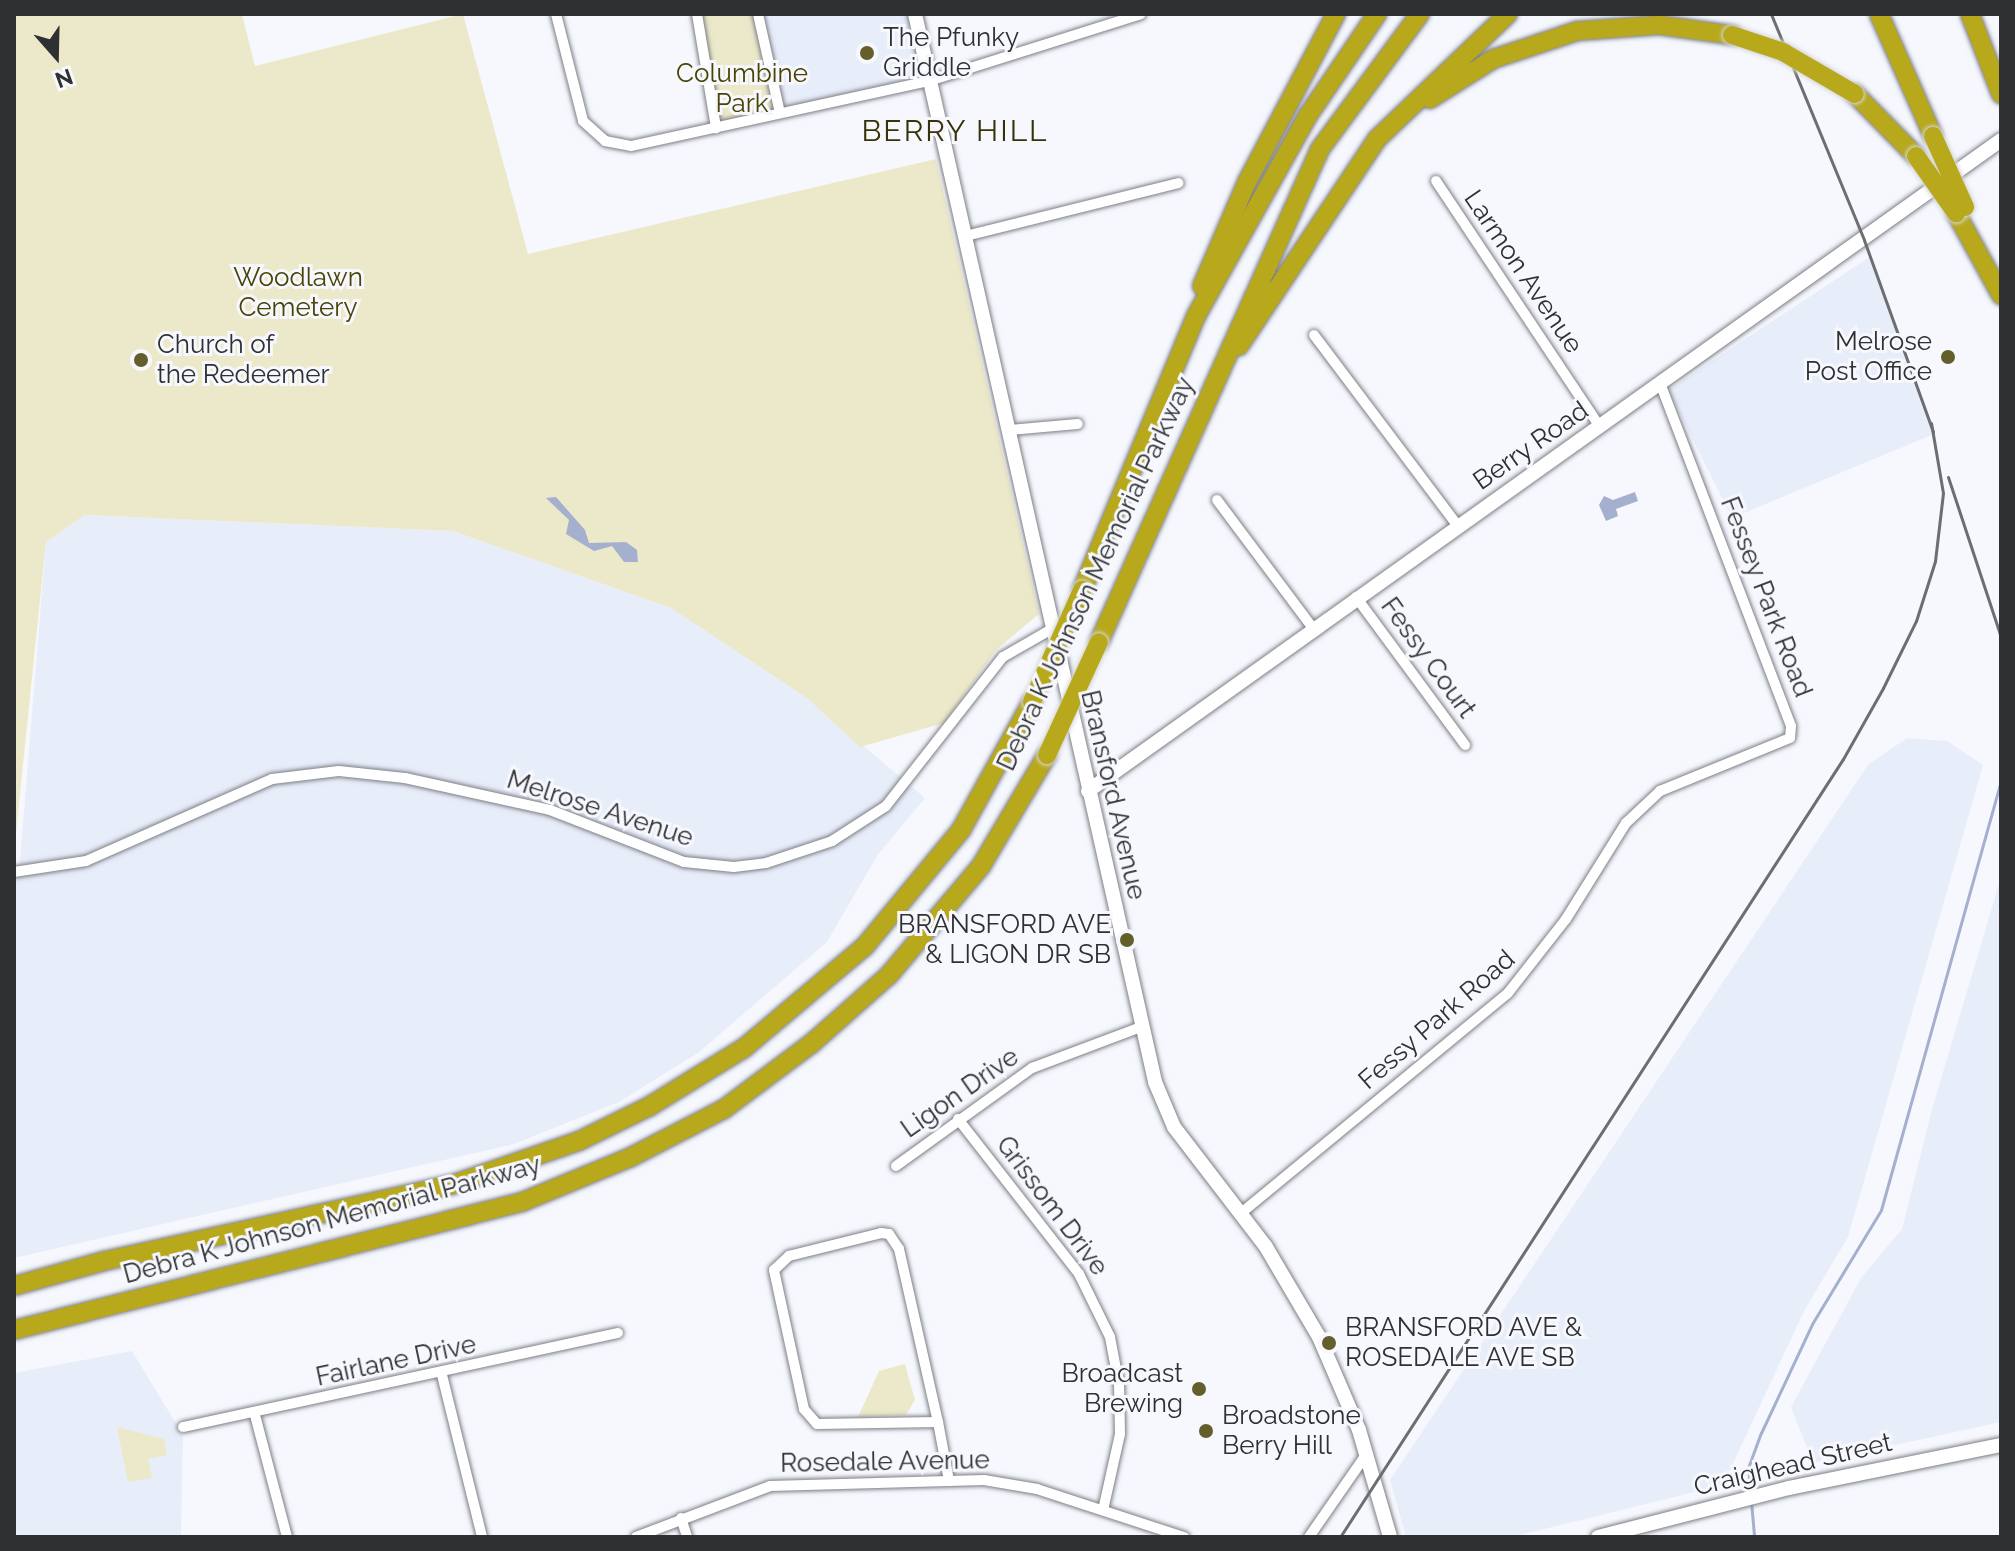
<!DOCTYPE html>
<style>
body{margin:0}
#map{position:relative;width:2015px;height:1551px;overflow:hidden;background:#f6f8fe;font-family:Raleway,sans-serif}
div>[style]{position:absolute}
.built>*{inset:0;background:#e8edfa}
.green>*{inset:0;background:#ece9ca}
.water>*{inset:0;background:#a4b0ce}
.stream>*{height:3px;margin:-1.5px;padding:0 1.5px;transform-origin:1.5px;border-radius:1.5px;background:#a4b0ce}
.roads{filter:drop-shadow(0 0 2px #7d7f84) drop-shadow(0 0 2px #7d7f84)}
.street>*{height:10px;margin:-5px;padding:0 5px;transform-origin:5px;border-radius:5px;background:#fff}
.secondary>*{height:14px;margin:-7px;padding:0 7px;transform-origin:7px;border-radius:7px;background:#fff}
.highway>*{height:18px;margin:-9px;padding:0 9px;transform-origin:9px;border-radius:9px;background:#b7a81c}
.rail>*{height:3px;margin:-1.5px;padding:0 1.5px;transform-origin:1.5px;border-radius:1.5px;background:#6d6e71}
.bridges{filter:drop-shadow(0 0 2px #d5d6d6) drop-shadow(0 0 2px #d5d6d6)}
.highway-bridge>*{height:18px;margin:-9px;padding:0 9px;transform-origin:9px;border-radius:9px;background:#b7a81c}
.dots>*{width:22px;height:22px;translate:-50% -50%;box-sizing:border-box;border:4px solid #f6f8fe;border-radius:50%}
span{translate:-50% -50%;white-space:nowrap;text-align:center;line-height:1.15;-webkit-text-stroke:6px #f6f8fe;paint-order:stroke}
.poi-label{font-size:26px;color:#2f3032}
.left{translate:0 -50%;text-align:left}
.right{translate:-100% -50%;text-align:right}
.park-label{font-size:26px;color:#4a4305}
.street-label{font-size:26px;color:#2f3032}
.quarter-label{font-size:30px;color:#373207;letter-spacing:2px}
.frame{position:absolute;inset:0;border:16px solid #2f3032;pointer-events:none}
.north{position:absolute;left:16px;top:16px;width:80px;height:80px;-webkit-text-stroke:6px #f6f8fe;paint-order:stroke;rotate:160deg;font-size:22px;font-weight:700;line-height:32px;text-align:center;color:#2f3032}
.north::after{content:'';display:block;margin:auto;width:28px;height:36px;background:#2f3032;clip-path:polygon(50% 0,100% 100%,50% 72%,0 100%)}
</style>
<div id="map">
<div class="built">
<div style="clip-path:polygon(758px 14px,915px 14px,929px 81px,780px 113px)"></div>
<div style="clip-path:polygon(1871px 256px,1934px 434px,1732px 518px,1668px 390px)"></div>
<div style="clip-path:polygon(85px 515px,453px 531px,671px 608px,808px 699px,925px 798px,877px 856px,827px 942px,698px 1053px,619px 1102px,514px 1144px,14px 1258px,14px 872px,19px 873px,46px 542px)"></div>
<div style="clip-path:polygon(1907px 738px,1947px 741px,1983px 765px,1848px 1237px,1804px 1311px,1723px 1485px,1512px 1537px,1406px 1537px,1390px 1480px,1868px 765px)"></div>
<div style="clip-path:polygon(2001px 877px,2001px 1422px,1813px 1463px,1791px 1407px,1861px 1278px,1902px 1229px,1932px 1109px)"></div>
<div style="clip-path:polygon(132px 1351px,183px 1435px,181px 1537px,14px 1537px,14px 1373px)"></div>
</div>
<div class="green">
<div style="clip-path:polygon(14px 14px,242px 14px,255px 66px,463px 14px,528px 254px,936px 159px,1039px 614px,996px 650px,944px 723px,860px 747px,808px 699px,671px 608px,453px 531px,85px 515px,46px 542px,14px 852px)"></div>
<div style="clip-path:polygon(697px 14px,758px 14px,780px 113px,716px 128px)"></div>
<div style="clip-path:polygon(905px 1364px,915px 1400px,906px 1415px,858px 1417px,879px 1371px)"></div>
<div style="clip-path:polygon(117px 1427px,164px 1439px,167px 1455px,148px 1459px,152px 1478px,128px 1482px)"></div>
</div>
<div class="water">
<div style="clip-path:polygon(1635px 492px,1638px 501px,1616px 509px,1618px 516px,1606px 521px,1599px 505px,1604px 496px,1613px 500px)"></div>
<div style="clip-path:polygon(556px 497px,585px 530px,589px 543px,626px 542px,637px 550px,638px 562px,624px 562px,612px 546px,594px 551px,566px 534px,569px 520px,546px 498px)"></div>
</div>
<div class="stream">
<div style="left:1751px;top:1493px;width:25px;rotate:-97deg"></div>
<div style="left:1748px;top:1468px;width:37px;rotate:-70deg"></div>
<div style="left:1761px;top:1433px;width:120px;rotate:-64.9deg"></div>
<div style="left:1812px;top:1324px;width:133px;rotate:-58.8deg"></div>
<div style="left:1881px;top:1210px;width:445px;rotate:-74.4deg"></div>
<div style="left:1751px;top:1501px;width:36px;rotate:85deg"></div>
</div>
<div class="roads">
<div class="street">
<div style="left:556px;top:14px;width:110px;rotate:75.8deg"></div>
<div style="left:583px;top:121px;width:30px;rotate:42deg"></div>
<div style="left:605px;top:141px;width:26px;rotate:11deg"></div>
<div style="left:631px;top:146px;width:305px;rotate:-12.3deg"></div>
<div style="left:929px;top:81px;width:222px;rotate:-17.5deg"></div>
<div style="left:697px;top:14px;width:116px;rotate:80.5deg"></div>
<div style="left:758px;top:14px;width:101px;rotate:77.5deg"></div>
<div style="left:1436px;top:181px;width:296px;rotate:56.3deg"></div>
<div style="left:966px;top:236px;width:219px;rotate:-14deg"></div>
<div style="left:1314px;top:335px;width:239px;rotate:53deg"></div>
<div style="left:1009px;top:430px;width:69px;rotate:-5deg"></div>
<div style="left:1217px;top:500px;width:159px;rotate:53.2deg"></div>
<div style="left:1356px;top:597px;width:184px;rotate:53.6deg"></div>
<div style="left:14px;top:872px;width:73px;rotate:-8.7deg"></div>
<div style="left:86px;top:861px;width:203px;rotate:-23.8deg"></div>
<div style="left:272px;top:779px;width:67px;rotate:-6.8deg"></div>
<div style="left:339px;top:771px;width:66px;rotate:6.1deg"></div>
<div style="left:405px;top:778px;width:148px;rotate:12.4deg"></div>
<div style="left:550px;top:810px;width:144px;rotate:21.2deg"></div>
<div style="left:684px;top:862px;width:50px;rotate:5.7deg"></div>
<div style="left:734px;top:867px;width:32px;rotate:-7deg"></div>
<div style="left:766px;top:863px;width:70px;rotate:-18.4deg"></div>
<div style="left:832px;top:841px;width:64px;rotate:-32.9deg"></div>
<div style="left:886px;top:806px;width:189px;rotate:-51.9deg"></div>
<div style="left:1003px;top:657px;width:54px;rotate:-29.9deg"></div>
<div style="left:958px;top:1119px;width:197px;rotate:52deg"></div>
<div style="left:1079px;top:1274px;width:70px;rotate:63.8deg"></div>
<div style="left:1110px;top:1337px;width:49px;rotate:79.4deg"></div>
<div style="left:1119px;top:1385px;width:49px;rotate:88.8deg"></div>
<div style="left:1120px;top:1434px;width:78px;rotate:102.6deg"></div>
<div style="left:896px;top:1166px;width:168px;rotate:-35.8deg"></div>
<div style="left:1032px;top:1068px;width:116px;rotate:-20.6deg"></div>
<div style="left:1240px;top:1214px;width:347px;rotate:-39.5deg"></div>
<div style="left:1508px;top:993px;width:94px;rotate:-51.9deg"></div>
<div style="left:1566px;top:919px;width:113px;rotate:-58deg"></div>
<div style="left:1626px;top:823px;width:47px;rotate:-43.3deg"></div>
<div style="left:1660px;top:791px;width:140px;rotate:-22.2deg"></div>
<div style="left:1790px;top:738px;width:12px;rotate:-85deg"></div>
<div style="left:1791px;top:726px;width:364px;rotate:-110.9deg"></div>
<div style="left:881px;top:1233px;width:8px;rotate:7deg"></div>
<div style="left:889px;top:1234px;width:18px;rotate:56deg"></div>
<div style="left:899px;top:1249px;width:177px;rotate:77.3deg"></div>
<div style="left:938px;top:1422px;width:121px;rotate:179.1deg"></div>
<div style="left:817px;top:1424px;width:20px;rotate:-131deg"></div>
<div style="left:804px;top:1409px;width:142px;rotate:-102.2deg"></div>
<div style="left:774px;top:1270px;width:21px;rotate:-43deg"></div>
<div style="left:789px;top:1256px;width:95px;rotate:-14deg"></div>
<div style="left:442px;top:1375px;width:167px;rotate:76.1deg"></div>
<div style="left:255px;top:1415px;width:126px;rotate:75.3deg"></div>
<div style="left:938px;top:1422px;width:60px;rotate:79.4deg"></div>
<div style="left:183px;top:1427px;width:445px;rotate:-12.2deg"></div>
<div style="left:681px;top:1518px;width:20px;rotate:72deg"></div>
<div style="left:636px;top:1537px;width:143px;rotate:-20.8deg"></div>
<div style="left:770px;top:1486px;width:214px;rotate:-1.6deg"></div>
<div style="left:984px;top:1480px;width:54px;rotate:9.6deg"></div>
<div style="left:1037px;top:1489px;width:155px;rotate:18.1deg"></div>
<div style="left:1309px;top:1537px;width:98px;rotate:-55.3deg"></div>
</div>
<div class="secondary">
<div style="left:915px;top:14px;width:1095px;rotate:77.33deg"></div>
<div style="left:1155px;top:1082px;width:49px;rotate:67.1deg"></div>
<div style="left:1174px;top:1127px;width:151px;rotate:52.5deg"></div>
<div style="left:1266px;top:1247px;width:104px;rotate:59.5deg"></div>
<div style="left:1319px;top:1337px;width:101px;rotate:66.7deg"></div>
<div style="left:1359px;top:1430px;width:111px;rotate:73.8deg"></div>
<div style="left:1088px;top:791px;width:1121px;rotate:-35.49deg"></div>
<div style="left:1598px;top:1537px;width:197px;rotate:-14.4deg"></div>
<div style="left:1789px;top:1488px;width:216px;rotate:-11.5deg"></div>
</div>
<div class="highway">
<div style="left:1879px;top:14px;width:133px;rotate:66.1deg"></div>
<div style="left:1970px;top:14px;width:86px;rotate:68.8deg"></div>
<div style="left:1855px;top:94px;width:87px;rotate:45.5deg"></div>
<div style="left:1430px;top:99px;width:75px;rotate:-32.4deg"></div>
<div style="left:1493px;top:59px;width:89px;rotate:-18.4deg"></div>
<div style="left:1577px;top:31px;width:82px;rotate:-4.2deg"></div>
<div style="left:1659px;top:25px;width:74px;rotate:7.8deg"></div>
<div style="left:1956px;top:213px;width:94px;rotate:61.2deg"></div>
<div style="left:1202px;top:286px;width:113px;rotate:-66.6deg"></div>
<div style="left:1247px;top:182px;width:190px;rotate:-62.1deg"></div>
<div style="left:1239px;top:346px;width:249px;rotate:-56.3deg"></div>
<div style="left:1377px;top:139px;width:181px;rotate:-43.7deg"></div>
<div style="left:1082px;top:590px;width:297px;rotate:-67.4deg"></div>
<div style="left:1196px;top:316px;width:228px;rotate:-60.8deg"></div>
<div style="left:1307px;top:117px;width:125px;rotate:-55.8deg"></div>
<div style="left:1099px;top:642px;width:540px;rotate:-65.85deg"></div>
<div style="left:1320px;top:149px;width:168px;rotate:-53.5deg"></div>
<div style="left:14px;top:1286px;width:93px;rotate:-15.5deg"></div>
<div style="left:104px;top:1261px;width:358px;rotate:-12.4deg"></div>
<div style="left:454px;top:1184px;width:132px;rotate:-19deg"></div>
<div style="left:579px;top:1141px;width:79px;rotate:-26.2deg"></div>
<div style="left:650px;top:1106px;width:110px;rotate:-31.7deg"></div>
<div style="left:744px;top:1048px;width:158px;rotate:-40.1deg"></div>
<div style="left:865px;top:946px;width:151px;rotate:-50.4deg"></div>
<div style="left:961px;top:830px;width:146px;rotate:-61deg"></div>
<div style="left:14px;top:1330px;width:524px;rotate:-14.14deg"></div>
<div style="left:522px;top:1202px;width:118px;rotate:-22.4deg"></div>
<div style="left:631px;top:1157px;width:105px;rotate:-27.3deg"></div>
<div style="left:724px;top:1109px;width:109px;rotate:-36.8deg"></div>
<div style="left:811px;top:1044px;width:104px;rotate:-41.5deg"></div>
<div style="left:889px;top:975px;width:143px;rotate:-49.8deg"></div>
<div style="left:981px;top:866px;width:129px;rotate:-59.3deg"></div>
</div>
</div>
<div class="rail">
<div style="left:1771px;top:14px;width:244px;rotate:67.6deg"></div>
<div style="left:1864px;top:240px;width:204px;rotate:70.2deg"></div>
<div style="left:1948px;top:477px;width:169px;rotate:71.7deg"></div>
<div style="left:1340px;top:1537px;width:926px;rotate:-57.12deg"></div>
<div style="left:1843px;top:759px;width:81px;rotate:-60.6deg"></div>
<div style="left:1883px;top:688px;width:75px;rotate:-63.8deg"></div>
<div style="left:1916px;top:621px;width:63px;rotate:-72.4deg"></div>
<div style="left:1935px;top:561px;width:68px;rotate:-83.3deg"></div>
<div style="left:1943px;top:493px;width:71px;rotate:-99.7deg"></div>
</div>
<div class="bridges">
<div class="highway-bridge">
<div style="left:1732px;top:35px;width:54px;rotate:18.4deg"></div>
<div style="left:1783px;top:52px;width:83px;rotate:30.3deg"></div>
<div style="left:1933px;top:136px;width:78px;rotate:65.7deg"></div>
<div style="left:1916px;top:156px;width:70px;rotate:54.9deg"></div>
<div style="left:1032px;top:702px;width:123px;rotate:-65.9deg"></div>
<div style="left:1047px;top:755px;width:124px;rotate:-65.3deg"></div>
</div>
</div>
<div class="dots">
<div style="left:867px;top:53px;background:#645e2b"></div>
<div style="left:1948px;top:357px;background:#645e2b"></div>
<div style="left:141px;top:360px;background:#645e2b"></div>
<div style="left:1127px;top:940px;background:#645e2b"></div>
<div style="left:1329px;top:1343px;background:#645e2b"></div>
<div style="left:1199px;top:1389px;background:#645e2b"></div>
<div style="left:1206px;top:1431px;background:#645e2b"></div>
</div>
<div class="poi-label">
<span class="left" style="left:883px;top:53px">The Pfunky<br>Griddle</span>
<span class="right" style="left:1932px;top:357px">Melrose<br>Post Office</span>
<span class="left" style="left:157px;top:360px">Church of<br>the Redeemer</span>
<span class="right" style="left:1111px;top:940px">BRANSFORD AVE<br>&amp; LIGON DR SB</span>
<span class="left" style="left:1345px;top:1343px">BRANSFORD AVE &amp;<br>ROSEDALE AVE SB</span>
<span class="right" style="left:1183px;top:1389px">Broadcast<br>Brewing</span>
<span class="left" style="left:1222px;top:1431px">Broadstone<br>Berry Hill</span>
</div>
<div class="park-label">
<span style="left:742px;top:89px">Columbine<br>Park</span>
<span style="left:298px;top:293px">Woodlawn<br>Cemetery</span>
</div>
<div class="street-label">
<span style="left:1523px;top:272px;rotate:56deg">Larmon Avenue</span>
<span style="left:1531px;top:446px;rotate:-35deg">Berry Road</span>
<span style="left:1096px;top:574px;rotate:-65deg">Debra K Johnson Memorial Parkway</span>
<span style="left:1766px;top:597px;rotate:69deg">Fessey Park Road</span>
<span style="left:1428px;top:658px;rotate:54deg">Fessy Court</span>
<span style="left:1113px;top:795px;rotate:77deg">Bransford Avenue</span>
<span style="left:600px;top:809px;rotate:18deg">Melrose Avenue</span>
<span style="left:1437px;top:1020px;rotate:-41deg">Fessy Park Road</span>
<span style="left:960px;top:1093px;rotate:-35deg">Ligon Drive</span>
<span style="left:1052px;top:1206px;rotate:53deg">Grissom Drive</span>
<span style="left:332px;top:1220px;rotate:-15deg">Debra K Johnson Memorial Parkway</span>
<span style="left:396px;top:1361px;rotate:-12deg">Fairlane Drive</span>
<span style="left:885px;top:1462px;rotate:-1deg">Rosedale Avenue</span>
<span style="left:1793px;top:1465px;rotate:-13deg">Craighead Street</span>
</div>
<div class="quarter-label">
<span style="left:955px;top:131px">BERRY HILL</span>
</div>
<div class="frame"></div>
<div class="north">N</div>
</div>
